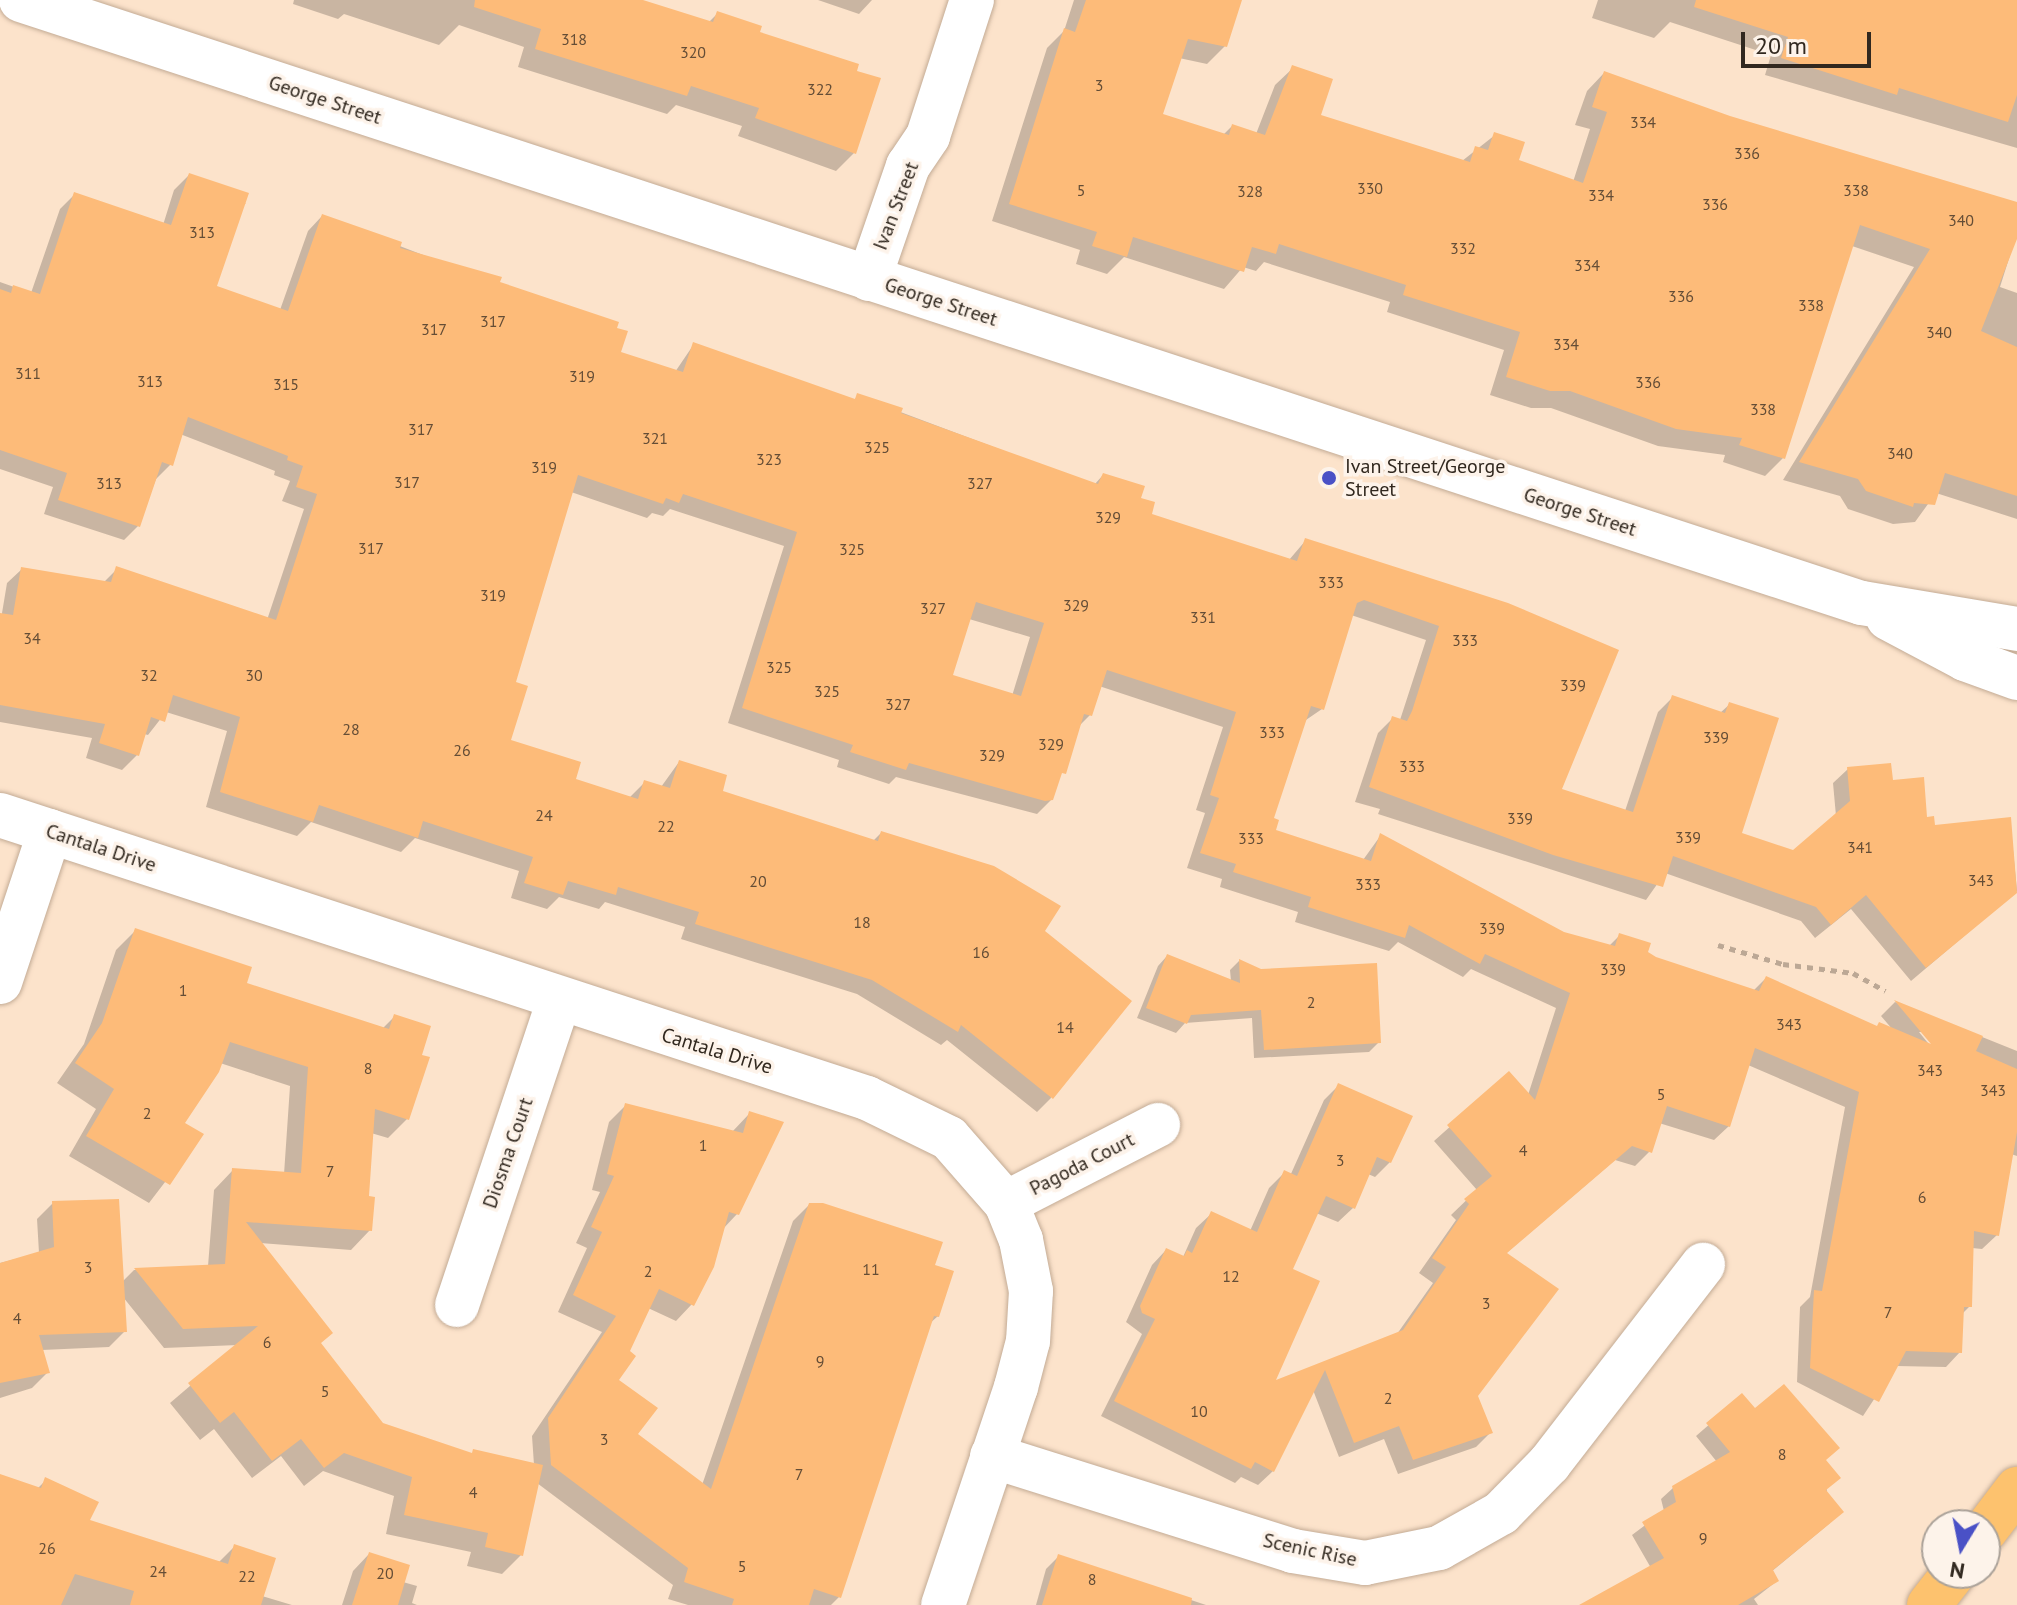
<!DOCTYPE html>
<style>
body{margin:0}
#map{position:relative;width:2017px;height:1605px;overflow:hidden;background:#fce3cb;font-family:"PT Sans",sans-serif}
div>[style]{position:absolute}
.shadow>*{inset:0;background:#0003}
.building>*{inset:0;background:#fdbb79}
.path>*{height:5px;margin-top:-2.5px;transform-origin:0;background:repeating-linear-gradient(90deg,#bca895 0 6px,transparent 0 12px)}
.roads{filter:drop-shadow(0 0 2px #c3ab95) drop-shadow(0 0 2px #c3ab95)}
.street>*{height:44px;margin:-22px;padding:0 22px;transform-origin:22px;border-radius:22px;background:#fff}
.secondary>*{height:44px;margin:-22px;padding:0 22px;transform-origin:22px;border-radius:22px;background:#fff}
.primary>*{height:44px;margin:-22px;padding:0 22px;transform-origin:22px;border-radius:22px;background:#fdc26e}
.dots>*{width:22px;height:22px;translate:-50% -50%;box-sizing:border-box;border:4px solid #fdf3ea;border-radius:50%}
span{translate:-50% -50%;white-space:nowrap;text-align:center;line-height:1.15;-webkit-text-stroke:7px #fdf3ea;paint-order:stroke}
.number-label{font-size:16px;color:#644d36}
.number-label span{-webkit-text-stroke-width:0}
.street-label{font-size:20px;color:#31281f}
.poi-label{font-size:20px;color:#31281f}
.left{translate:0 -50%;text-align:left}
.north{position:absolute;left:1921px;top:1509px;width:80px;height:80px;box-sizing:border-box;background:#fdf3ea;border:2px solid #aba299;border-radius:50%;rotate:190deg;font-size:22px;font-weight:700;line-height:32px;text-align:center;color:#31281f}
.north::after{content:'';display:block;margin:auto;width:28px;height:36px;background:#4a51c6;clip-path:polygon(50% 0,100% 100%,50% 72%,0 100%)}
.scale{position:absolute;left:1741px;top:32px;width:130px;height:36px;box-sizing:border-box;border:4px solid #31281f;border-top:0;padding-left:10px;font-size:24px;line-height:28px;white-space:nowrap;color:#31281f;-webkit-text-stroke:6px #fdf3ea;paint-order:stroke}
</style>
<div id="map">
<div class="shadow">
<div style="clip-path:polygon(294px 0,639px 0,709px 22px,717px 14px,757px 34px,854px 153px,836px 171px,738px 136px,742px 126px,676px 105px,667px 114px,518px 67px,524px 47px,459px 25px,439px 45px,344px 14px,338px 19px,293px 4px)"></div>
<div style="clip-path:polygon(818px 0,872px 0,859px 14px)"></div>
<div style="clip-path:polygon(1074px 0,1240px 0,1225px 46px,1207px 64px,1179px 58px,1160px 116px,1223px 135px,1232px 126px,1256px 134px,1275px 85px,1293px 68px,1319px 116px,1462px 161px,1495px 135px,1517px 162px,1573px 182px,1590px 129px,1575px 125px,1587px 91px,1604px 73px,1730px 118px,2017px 205px,2017px 233px,2000px 287px,2017px 293px,2017px 519px,1936px 493px,1915px 522px,1893px 524px,1848px 509px,1840px 496px,1783px 480px,1914px 267px,1852px 246px,1783px 458px,1765px 476px,1723px 462px,1725px 455px,1658px 446px,1551px 408px,1531px 408px,1490px 395px,1504px 350px,1387px 312px,1390px 302px,1264px 262px,1256px 271px,1243px 267px,1224px 289px,1124px 257px,1107px 274px,1076px 264px,1080px 250px,992px 221px,1047px 48px,1064px 31px)"></div>
<div style="clip-path:polygon(1598px 0,2017px 0,2017px 148px,1765px 75px,1771px 55px,1670px 22px,1654px 38px,1592px 18px)"></div>
<div style="clip-path:polygon(evenodd,189px 175px,214px 288px,280px 310px,308px 231px,322px 216px,615px 329px,619px 353px,675px 372px,694px 344px,853px 401px,858px 396px,1094px 485px,1103px 475px,1138px 500px,1149px 515px,1289px 560px,1306px 540px,1508px 605px,1559px 790px,1625px 811px,1658px 712px,1672px 698px,1720px 713px,1730px 704px,1739px 835px,1793px 853px,1836px 816px,1833px 783px,1848px 769px,1891px 782px,1933px 827px,2010px 819px,2017px 891px,1911px 981px,1851px 909px,1815px 938px,1801px 921px,1665px 873px,1646px 900px,1378px 814px,1380px 809px,1355px 802px,1378px 733px,1393px 718px,1400px 720px,1426px 640px,1351px 615px,1322px 709px,1303px 722px,1272px 819px,1274px 832px,1363px 860px,1381px 835px,1564px 934px,1608px 947px,1620px 935px,1655px 958px,1753px 991px,1766px 978px,1876px 1028px,1893px 1030px,1881px 1016px,1895px 1002px,2017px 1051px,2017px 1156px,2011px 1154px,1997px 1235px,1982px 1249px,1972px 1248px,1970px 1306px,1962px 1314px,1960px 1352px,1946px 1367px,1896px 1366px,1863px 1416px,1797px 1382px,1800px 1307px,1810px 1297px,1845px 1107px,1748px 1065px,1729px 1126px,1714px 1140px,1659px 1123px,1650px 1151px,1635px 1166px,1615px 1160px,1505px 1254px,1476px 1395px,1491px 1432px,1476px 1447px,1398px 1474px,1384px 1439px,1339px 1457px,1313px 1390px,1273px 1471px,1258px 1485px,1241px 1477px,1235px 1483px,1101px 1416px,1142px 1334px,1126px 1322px,1152px 1265px,1166px 1250px,1183px 1257px,1196px 1228px,1211px 1214px,1250px 1231px,1269px 1188px,1284px 1173px,1290px 1176px,1324px 1100px,1338px 1086px,1390px 1162px,1375px 1177px,1368px 1174px,1353px 1208px,1338px 1222px,1316px 1213px,1290px 1270px,1272px 1384px,1397px 1334px,1433px 1283px,1419px 1273px,1456px 1220px,1451px 1215px,1477px 1190px,1434px 1141px,1509px 1074px,1528px 1095px,1556px 1008px,1471px 969px,1463px 977px,1398px 942px,1389px 951px,1295px 922px,1298px 912px,1220px 887px,1222px 879px,1187px 868px,1205px 813px,1196px 810px,1223px 727px,1099px 686px,1090px 715px,1077px 728px,1052px 799px,1037px 814px,896px 777px,889px 784px,837px 767px,839px 760px,728px 723px,784px 546px,670px 509px,663px 516px,652px 513px,647px 518px,571px 492px,514px 683px,508px 741px,573px 780px,630px 797px,645px 782px,661px 787px,679px 762px,720px 792px,873px 841px,881px 833px,1043px 931px,1051px 1098px,1037px 1112px,947px 1040px,941px 1045px,857px 994px,681px 939px,685px 927px,605px 902px,599px 909px,559px 897px,547px 909px,511px 898px,519px 871px,415px 838px,401px 852px,311px 822px,297px 836px,206px 807px,227px 731px,166px 712px,148px 735px,144px 734px,137px 755px,122px 770px,86px 758px,92px 738px,0 722px,0 625px,7px 583px,22px 569px,103px 583px,117px 569px,267px 620px,304px 509px,282px 501px,290px 481px,274px 475px,275px 471px,180px 434px,171px 464px,156px 479px,138px 526px,124px 540px,44px 514px,53px 487px,0 469px,0 282px,31px 293px,60px 209px,75px 194px,163px 225px,174px 190px,189px 175px,969px 619px,1030px 637px,1012px 696px,950px 676px,969px 619px,189px 175px,1919px 1032px,1924px 1032px,1939px 1050px,1936px 1053px,1919px 1032px)"></div>
<div style="clip-path:polygon(135px 931px,244px 984px,382px 1029px,394px 1017px,420px 1056px,407px 1119px,388px 1138px,371px 1133px,366px 1198px,370px 1230px,351px 1250px,260px 1243px,320px 1344px,382px 1425px,470px 1455px,534px 1465px,532px 1436px,602px 1332px,558px 1312px,587px 1248px,576px 1243px,600px 1192px,592px 1190px,609px 1122px,625px 1106px,732px 1132px,749px 1114px,737px 1214px,722px 1230px,692px 1304px,676px 1321px,648px 1308px,616px 1380px,635px 1435px,702px 1485px,793px 1221px,809px 1205px,933px 1266px,938px 1316px,928px 1325px,839px 1597px,831px 1605px,688px 1605px,668px 1599px,673px 1585px,537px 1483px,521px 1555px,502px 1574px,467px 1566px,471px 1552px,386px 1534px,394px 1496px,323px 1471px,304px 1486px,281px 1456px,252px 1478px,214px 1429px,200px 1440px,170px 1403px,238px 1345px,164px 1348px,123px 1297px,125px 1331px,109px 1347px,42px 1350px,48px 1372px,32px 1388px,0 1398px,0 1263px,39px 1253px,37px 1219px,53px 1203px,122px 1282px,134px 1270px,208px 1266px,214px 1190px,233px 1170px,284px 1174px,290px 1086px,220px 1063px,183px 1123px,201px 1135px,149px 1203px,69px 1156px,96px 1109px,57px 1083px,84px 1044px,116px 950px)"></div>
<div style="clip-path:polygon(1167px 956px,1231px 981px,1230px 970px,1239px 961px,1379px 1042px,1369px 1052px,1254px 1058px,1252px 1018px,1185px 1023px,1176px 1033px,1137px 1018px,1158px 966px)"></div>
<div style="clip-path:polygon(1742px 1396px,1754px 1411px,1824px 1461px,1830px 1523px,1771px 1572px,1777px 1581px,1754px 1599px,1758px 1605px,1584px 1605px,1651px 1568px,1632px 1535px,1664px 1511px,1661px 1499px,1673px 1488px,1717px 1462px,1696px 1436px)"></div>
<div style="clip-path:polygon(0 1476px,37px 1489px,46px 1480px,88px 1521px,218px 1563px,234px 1547px,262px 1596px,292px 1605px,0 1605px)"></div>
<div style="clip-path:polygon(369px 1554px,403px 1582px,417px 1586px,412px 1603px,417px 1605px,342px 1605px,353px 1571px)"></div>
<div style="clip-path:polygon(1059px 1556px,1206px 1605px,1036px 1605px,1046px 1569px)"></div>
</div>
<div class="building">
<div style="clip-path:polygon(475px 0,643px 0,713px 22px,717px 11px,762px 26px,760px 32px,859px 64px,857px 71px,881px 78px,856px 154px,755px 118px,759px 108px,691px 86px,687px 96px,535px 49px,541px 29px,474px 7px)"></div>
<div style="clip-path:polygon(1086px 0,1242px 0,1227px 47px,1188px 39px,1163px 114px,1229px 135px,1232px 124px,1265px 135px,1292px 65px,1333px 79px,1321px 115px,1470px 162px,1475px 146px,1488px 150px,1494px 132px,1525px 142px,1519px 160px,1583px 183px,1607px 112px,1592px 107px,1604px 71px,1730px 116px,2017px 202px,2017px 239px,1981px 331px,2017px 347px,2017px 496px,1945px 473px,1935px 505px,1914px 503px,1913px 507px,1866px 491px,1858px 479px,1799px 462px,1930px 249px,1860px 225px,1785px 459px,1739px 445px,1742px 438px,1676px 429px,1570px 391px,1550px 391px,1506px 377px,1520px 332px,1403px 295px,1406px 285px,1279px 244px,1276px 254px,1252px 247px,1244px 272px,1133px 237px,1127px 257px,1092px 246px,1097px 232px,1009px 204px,1064px 28px,1075px 32px)"></div>
<div style="clip-path:polygon(1696px 0,2017px 0,2017px 95px,2008px 122px,1899px 88px,1897px 95px,1781px 58px,1788px 37px,1694px 7px)"></div>
<div style="clip-path:polygon(evenodd,189px 173px,249px 193px,217px 286px,288px 311px,322px 214px,402px 242px,400px 248px,502px 277px,500px 282px,619px 322px,617px 328px,628px 331px,621px 352px,683px 372px,693px 342px,855px 399px,857px 393px,903px 408px,901px 413px,1098px 484px,1103px 473px,1145px 486px,1141px 498px,1155px 502px,1152px 514px,1297px 561px,1305px 538px,1508px 603px,1619px 650px,1562px 789px,1633px 812px,1672px 695px,1725px 713px,1729px 702px,1779px 718px,1742px 833px,1793px 850px,1850px 801px,1847px 767px,1891px 763px,1893px 780px,1924px 777px,1927px 817px,1934px 816px,1935px 825px,2011px 817px,2017px 893px,1926px 968px,1866px 895px,1831px 925px,1816px 907px,1673px 856px,1663px 887px,1553px 855px,1369px 787px,1392px 716px,1407px 721px,1412px 711px,1439px 626px,1364px 600px,1357px 603px,1324px 710px,1311px 706px,1274px 818px,1279px 820px,1276px 830px,1371px 861px,1380px 833px,1564px 932px,1615px 946px,1619px 933px,1651px 943px,1648px 952px,1656px 957px,1759px 991px,1766px 976px,1877px 1026px,1879px 1022px,1931px 1044px,1894px 1000px,1983px 1036px,1976px 1051px,2017px 1069px,2017px 1132px,1999px 1236px,1974px 1231px,1972px 1307px,1964px 1307px,1962px 1353px,1906px 1351px,1879px 1402px,1810px 1368px,1814px 1290px,1822px 1291px,1859px 1092px,1755px 1048px,1730px 1127px,1667px 1106px,1652px 1153px,1632px 1146px,1507px 1253px,1559px 1289px,1478px 1396px,1493px 1433px,1413px 1460px,1399px 1426px,1354px 1443px,1325px 1370px,1274px 1472px,1255px 1462px,1251px 1469px,1114px 1401px,1155px 1319px,1142px 1313px,1140px 1306px,1166px 1248px,1184px 1256px,1187px 1250px,1192px 1253px,1211px 1211px,1257px 1232px,1284px 1170px,1297px 1176px,1338px 1083px,1413px 1116px,1391px 1163px,1377px 1157px,1355px 1209px,1326px 1196px,1293px 1269px,1320px 1281px,1276px 1380px,1403px 1330px,1446px 1267px,1432px 1258px,1469px 1204px,1464px 1199px,1492px 1176px,1447px 1125px,1509px 1071px,1535px 1100px,1570px 993px,1485px 954px,1480px 964px,1409px 925px,1405px 938px,1308px 907px,1311px 897px,1233px 872px,1236px 864px,1200px 853px,1219px 798px,1210px 795px,1236px 712px,1107px 670px,1092px 716px,1084px 714px,1066px 774px,1062px 773px,1053px 800px,1045px 801px,909px 763px,906px 770px,850px 752px,853px 745px,742px 708px,797px 532px,683px 494px,679px 503px,666px 498px,663px 504px,578px 475px,516px 682px,528px 686px,511px 740px,581px 762px,576px 779px,638px 799px,644px 780px,670px 788px,679px 760px,727px 775px,723px 791px,878px 841px,881px 831px,994px 866px,1061px 906px,1045px 931px,1132px 1001px,1053px 1099px,961px 1025px,958px 1032px,872px 980px,695px 924px,699px 912px,618px 887px,616px 895px,568px 881px,563px 895px,524px 883px,533px 857px,423px 821px,418px 838px,319px 805px,313px 822px,220px 792px,240px 717px,173px 695px,165px 722px,151px 717px,139px 756px,99px 743px,105px 724px,0 705px,0 613px,13px 615px,21px 567px,111px 582px,116px 566px,276px 620px,317px 494px,296px 487px,303px 466px,287px 460px,288px 456px,188px 417px,173px 466px,162px 462px,140px 527px,58px 500px,67px 473px,0 450px,0 289px,11px 293px,13px 285px,40px 294px,74px 192px,171px 225px,189px 173px,976px 602px,1044px 623px,1021px 696px,953px 675px,976px 602px)"></div>
<div style="clip-path:polygon(135px 928px,252px 967px,247px 983px,389px 1029px,394px 1014px,431px 1026px,422px 1055px,430px 1057px,409px 1120px,375px 1109px,369px 1196px,375px 1197px,372px 1231px,246px 1222px,333px 1333px,321px 1343px,383px 1423px,472px 1453px,473px 1449px,543px 1465px,523px 1556px,485px 1547px,488px 1533px,404px 1515px,412px 1477px,344px 1453px,324px 1468px,301px 1439px,272px 1461px,234px 1412px,220px 1423px,188px 1383px,258px 1326px,183px 1329px,134px 1268px,225px 1264px,232px 1168px,301px 1173px,308px 1067px,230px 1042px,219px 1072px,185px 1123px,204px 1134px,170px 1185px,86px 1136px,114px 1089px,75px 1063px,102px 1023px)"></div>
<div style="clip-path:polygon(1167px 954px,1240px 983px,1239px 959px,1261px 969px,1377px 963px,1381px 1043px,1264px 1050px,1261px 1010px,1191px 1015px,1187px 1024px,1146px 1008px)"></div>
<div style="clip-path:polygon(625px 1103px,743px 1133px,749px 1111px,784px 1122px,739px 1215px,729px 1212px,714px 1267px,694px 1306px,659px 1289px,630px 1351px,636px 1356px,619px 1380px,658px 1408px,638px 1434px,711px 1489px,809px 1203px,823px 1203px,943px 1242px,935px 1265px,954px 1271px,939px 1317px,934px 1316px,841px 1598px,814px 1589px,809px 1605px,732px 1605px,734px 1599px,684px 1582px,688px 1568px,551px 1465px,548px 1418px,616px 1316px,573px 1295px,602px 1232px,591px 1227px,614px 1176px,607px 1174px)"></div>
<div style="clip-path:polygon(119px 1199px,127px 1332px,39px 1335px,50px 1373px,0 1383px,0 1263px,54px 1247px,52px 1201px)"></div>
<div style="clip-path:polygon(1784px 1384px,1840px 1448px,1826px 1460px,1841px 1478px,1826px 1490px,1844px 1512px,1773px 1570px,1779px 1581px,1738px 1605px,1579px 1605px,1664px 1558px,1642px 1522px,1676px 1502px,1672px 1486px,1730px 1452px,1706px 1423px,1742px 1393px,1755px 1408px)"></div>
<div style="clip-path:polygon(0 1474px,41px 1488px,45px 1477px,99px 1502px,90px 1520px,228px 1564px,234px 1544px,276px 1558px,261px 1605px,130px 1605px,134px 1591px,75px 1574px,61px 1605px,0 1605px)"></div>
<div style="clip-path:polygon(369px 1552px,410px 1565px,398px 1605px,352px 1605px)"></div>
<div style="clip-path:polygon(1058px 1554px,1192px 1598px,1191px 1605px,1042px 1605px)"></div>
</div>
<div class="path">
<div style="left:1718px;top:945px;width:68px;rotate:16.3deg"></div>
<div style="left:1783px;top:964px;width:71px;rotate:7.3deg"></div>
<div style="left:1853px;top:973px;width:37px;rotate:29deg"></div>
</div>
<div class="roads">
<div class="street">
<div style="left:869px;top:279px;width:120px;rotate:-71deg"></div>
<div style="left:908px;top:166px;width:36px;rotate:-56deg"></div>
<div style="left:928px;top:136px;width:143px;rotate:-72.1deg"></div>
<div style="left:0;top:815px;width:912px;rotate:18.08deg"></div>
<div style="left:867px;top:1098px;width:91px;rotate:26deg"></div>
<div style="left:949px;top:1138px;width:86px;rotate:48.8deg"></div>
<div style="left:1006px;top:1203px;width:40px;rotate:68deg"></div>
<div style="left:1021px;top:1240px;width:52px;rotate:78.9deg"></div>
<div style="left:1031px;top:1291px;width:50px;rotate:93.4deg"></div>
<div style="left:1028px;top:1341px;width:48px;rotate:104.6deg"></div>
<div style="left:1016px;top:1387px;width:230px;rotate:108.5deg"></div>
<div style="left:0;top:982px;width:159px;rotate:-71.7deg"></div>
<div style="left:1006px;top:1203px;width:171px;rotate:-27.2deg"></div>
<div style="left:457px;top:1305px;width:321px;rotate:-71.5deg"></div>
<div style="left:992px;top:1456px;width:316px;rotate:17.5deg"></div>
<div style="left:1293px;top:1551px;width:73px;rotate:9.5deg"></div>
<div style="left:1365px;top:1563px;width:76px;rotate:-11.5deg"></div>
<div style="left:1439px;top:1548px;width:71px;rotate:-29.4deg"></div>
<div style="left:1501px;top:1513px;width:69px;rotate:-45.6deg"></div>
<div style="left:1549px;top:1464px;width:252px;rotate:-52.3deg"></div>
</div>
<div class="secondary">
<div style="left:21px;top:0;width:1937px;rotate:18.14deg"></div>
<div style="left:1862px;top:603px;width:157px;rotate:9.5deg"></div>
<div style="left:1888px;top:618px;width:87px;rotate:28deg"></div>
<div style="left:1965px;top:659px;width:55px;rotate:20.1deg"></div>
</div>
<div class="primary">
<div style="left:1985px;top:1531px;width:53px;rotate:-52.7deg"></div>
<div style="left:1929px;top:1605px;width:41px;rotate:-52deg"></div>
</div>
</div>
<div class="dots">
<div style="left:1329px;top:478px;background:#4a51c6"></div>
</div>
<div class="number-label">
<span style="left:574px;top:39px">318</span>
<span style="left:693px;top:52px">320</span>
<span style="left:1099px;top:85px">3</span>
<span style="left:820px;top:89px">322</span>
<span style="left:1643px;top:122px">334</span>
<span style="left:1747px;top:153px">336</span>
<span style="left:1370px;top:188px">330</span>
<span style="left:1081px;top:190px">5</span>
<span style="left:1856px;top:190px">338</span>
<span style="left:1250px;top:191px">328</span>
<span style="left:1601px;top:195px">334</span>
<span style="left:1715px;top:204px">336</span>
<span style="left:1961px;top:220px">340</span>
<span style="left:202px;top:232px">313</span>
<span style="left:1463px;top:248px">332</span>
<span style="left:1587px;top:265px">334</span>
<span style="left:1681px;top:296px">336</span>
<span style="left:1811px;top:305px">338</span>
<span style="left:493px;top:321px">317</span>
<span style="left:434px;top:329px">317</span>
<span style="left:1939px;top:332px">340</span>
<span style="left:1566px;top:344px">334</span>
<span style="left:28px;top:373px">311</span>
<span style="left:582px;top:376px">319</span>
<span style="left:150px;top:381px">313</span>
<span style="left:1648px;top:382px">336</span>
<span style="left:286px;top:384px">315</span>
<span style="left:1763px;top:409px">338</span>
<span style="left:421px;top:429px">317</span>
<span style="left:655px;top:438px">321</span>
<span style="left:877px;top:447px">325</span>
<span style="left:1900px;top:453px">340</span>
<span style="left:769px;top:459px">323</span>
<span style="left:544px;top:467px">319</span>
<span style="left:407px;top:482px">317</span>
<span style="left:109px;top:483px">313</span>
<span style="left:980px;top:483px">327</span>
<span style="left:1108px;top:517px">329</span>
<span style="left:371px;top:548px">317</span>
<span style="left:852px;top:549px">325</span>
<span style="left:1331px;top:582px">333</span>
<span style="left:493px;top:595px">319</span>
<span style="left:1076px;top:605px">329</span>
<span style="left:933px;top:608px">327</span>
<span style="left:1203px;top:617px">331</span>
<span style="left:32px;top:638px">34</span>
<span style="left:1465px;top:640px">333</span>
<span style="left:779px;top:667px">325</span>
<span style="left:149px;top:675px">32</span>
<span style="left:254px;top:675px">30</span>
<span style="left:1573px;top:685px">339</span>
<span style="left:827px;top:691px">325</span>
<span style="left:898px;top:704px">327</span>
<span style="left:351px;top:729px">28</span>
<span style="left:1272px;top:732px">333</span>
<span style="left:1716px;top:737px">339</span>
<span style="left:1051px;top:744px">329</span>
<span style="left:462px;top:750px">26</span>
<span style="left:992px;top:755px">329</span>
<span style="left:1412px;top:766px">333</span>
<span style="left:544px;top:815px">24</span>
<span style="left:1520px;top:818px">339</span>
<span style="left:666px;top:826px">22</span>
<span style="left:1688px;top:837px">339</span>
<span style="left:1251px;top:838px">333</span>
<span style="left:1860px;top:847px">341</span>
<span style="left:1981px;top:880px">343</span>
<span style="left:758px;top:881px">20</span>
<span style="left:1368px;top:884px">333</span>
<span style="left:862px;top:922px">18</span>
<span style="left:1492px;top:928px">339</span>
<span style="left:981px;top:952px">16</span>
<span style="left:1613px;top:969px">339</span>
<span style="left:183px;top:990px">1</span>
<span style="left:1311px;top:1002px">2</span>
<span style="left:1789px;top:1024px">343</span>
<span style="left:1065px;top:1027px">14</span>
<span style="left:368px;top:1068px">8</span>
<span style="left:1930px;top:1070px">343</span>
<span style="left:1993px;top:1090px">343</span>
<span style="left:1661px;top:1094px">5</span>
<span style="left:147px;top:1113px">2</span>
<span style="left:703px;top:1145px">1</span>
<span style="left:1523px;top:1150px">4</span>
<span style="left:1340px;top:1160px">3</span>
<span style="left:330px;top:1171px">7</span>
<span style="left:1922px;top:1197px">6</span>
<span style="left:88px;top:1267px">3</span>
<span style="left:871px;top:1269px">11</span>
<span style="left:648px;top:1271px">2</span>
<span style="left:1231px;top:1276px">12</span>
<span style="left:1486px;top:1303px">3</span>
<span style="left:1888px;top:1312px">7</span>
<span style="left:17px;top:1318px">4</span>
<span style="left:267px;top:1342px">6</span>
<span style="left:820px;top:1361px">9</span>
<span style="left:325px;top:1391px">5</span>
<span style="left:1388px;top:1398px">2</span>
<span style="left:1199px;top:1411px">10</span>
<span style="left:604px;top:1439px">3</span>
<span style="left:1782px;top:1454px">8</span>
<span style="left:799px;top:1474px">7</span>
<span style="left:473px;top:1492px">4</span>
<span style="left:1703px;top:1538px">9</span>
<span style="left:47px;top:1548px">26</span>
<span style="left:742px;top:1566px">5</span>
<span style="left:158px;top:1571px">24</span>
<span style="left:385px;top:1573px">20</span>
<span style="left:247px;top:1576px">22</span>
<span style="left:1092px;top:1579px">8</span>
</div>
<div class="street-label">
<span style="left:325px;top:100px;rotate:18deg">George Street</span>
<span style="left:896px;top:206px;rotate:-69deg">Ivan Street</span>
<span style="left:941px;top:302px;rotate:18deg">George Street</span>
<span style="left:1580px;top:512px;rotate:18deg">George Street</span>
<span style="left:101px;top:848px;rotate:18deg">Cantala Drive</span>
<span style="left:717px;top:1051px;rotate:17deg">Cantala Drive</span>
<span style="left:508px;top:1153px;rotate:-71deg">Diosma Court</span>
<span style="left:1082px;top:1164px;rotate:-27deg">Pagoda Court</span>
<span style="left:1310px;top:1550px;rotate:12deg">Scenic Rise</span>
</div>
<div class="poi-label">
<span class="left" style="left:1345px;top:478px">Ivan Street/George<br>Street</span>
</div>
<div class="north">N</div>
<div class="scale">20 m</div>
</div>
